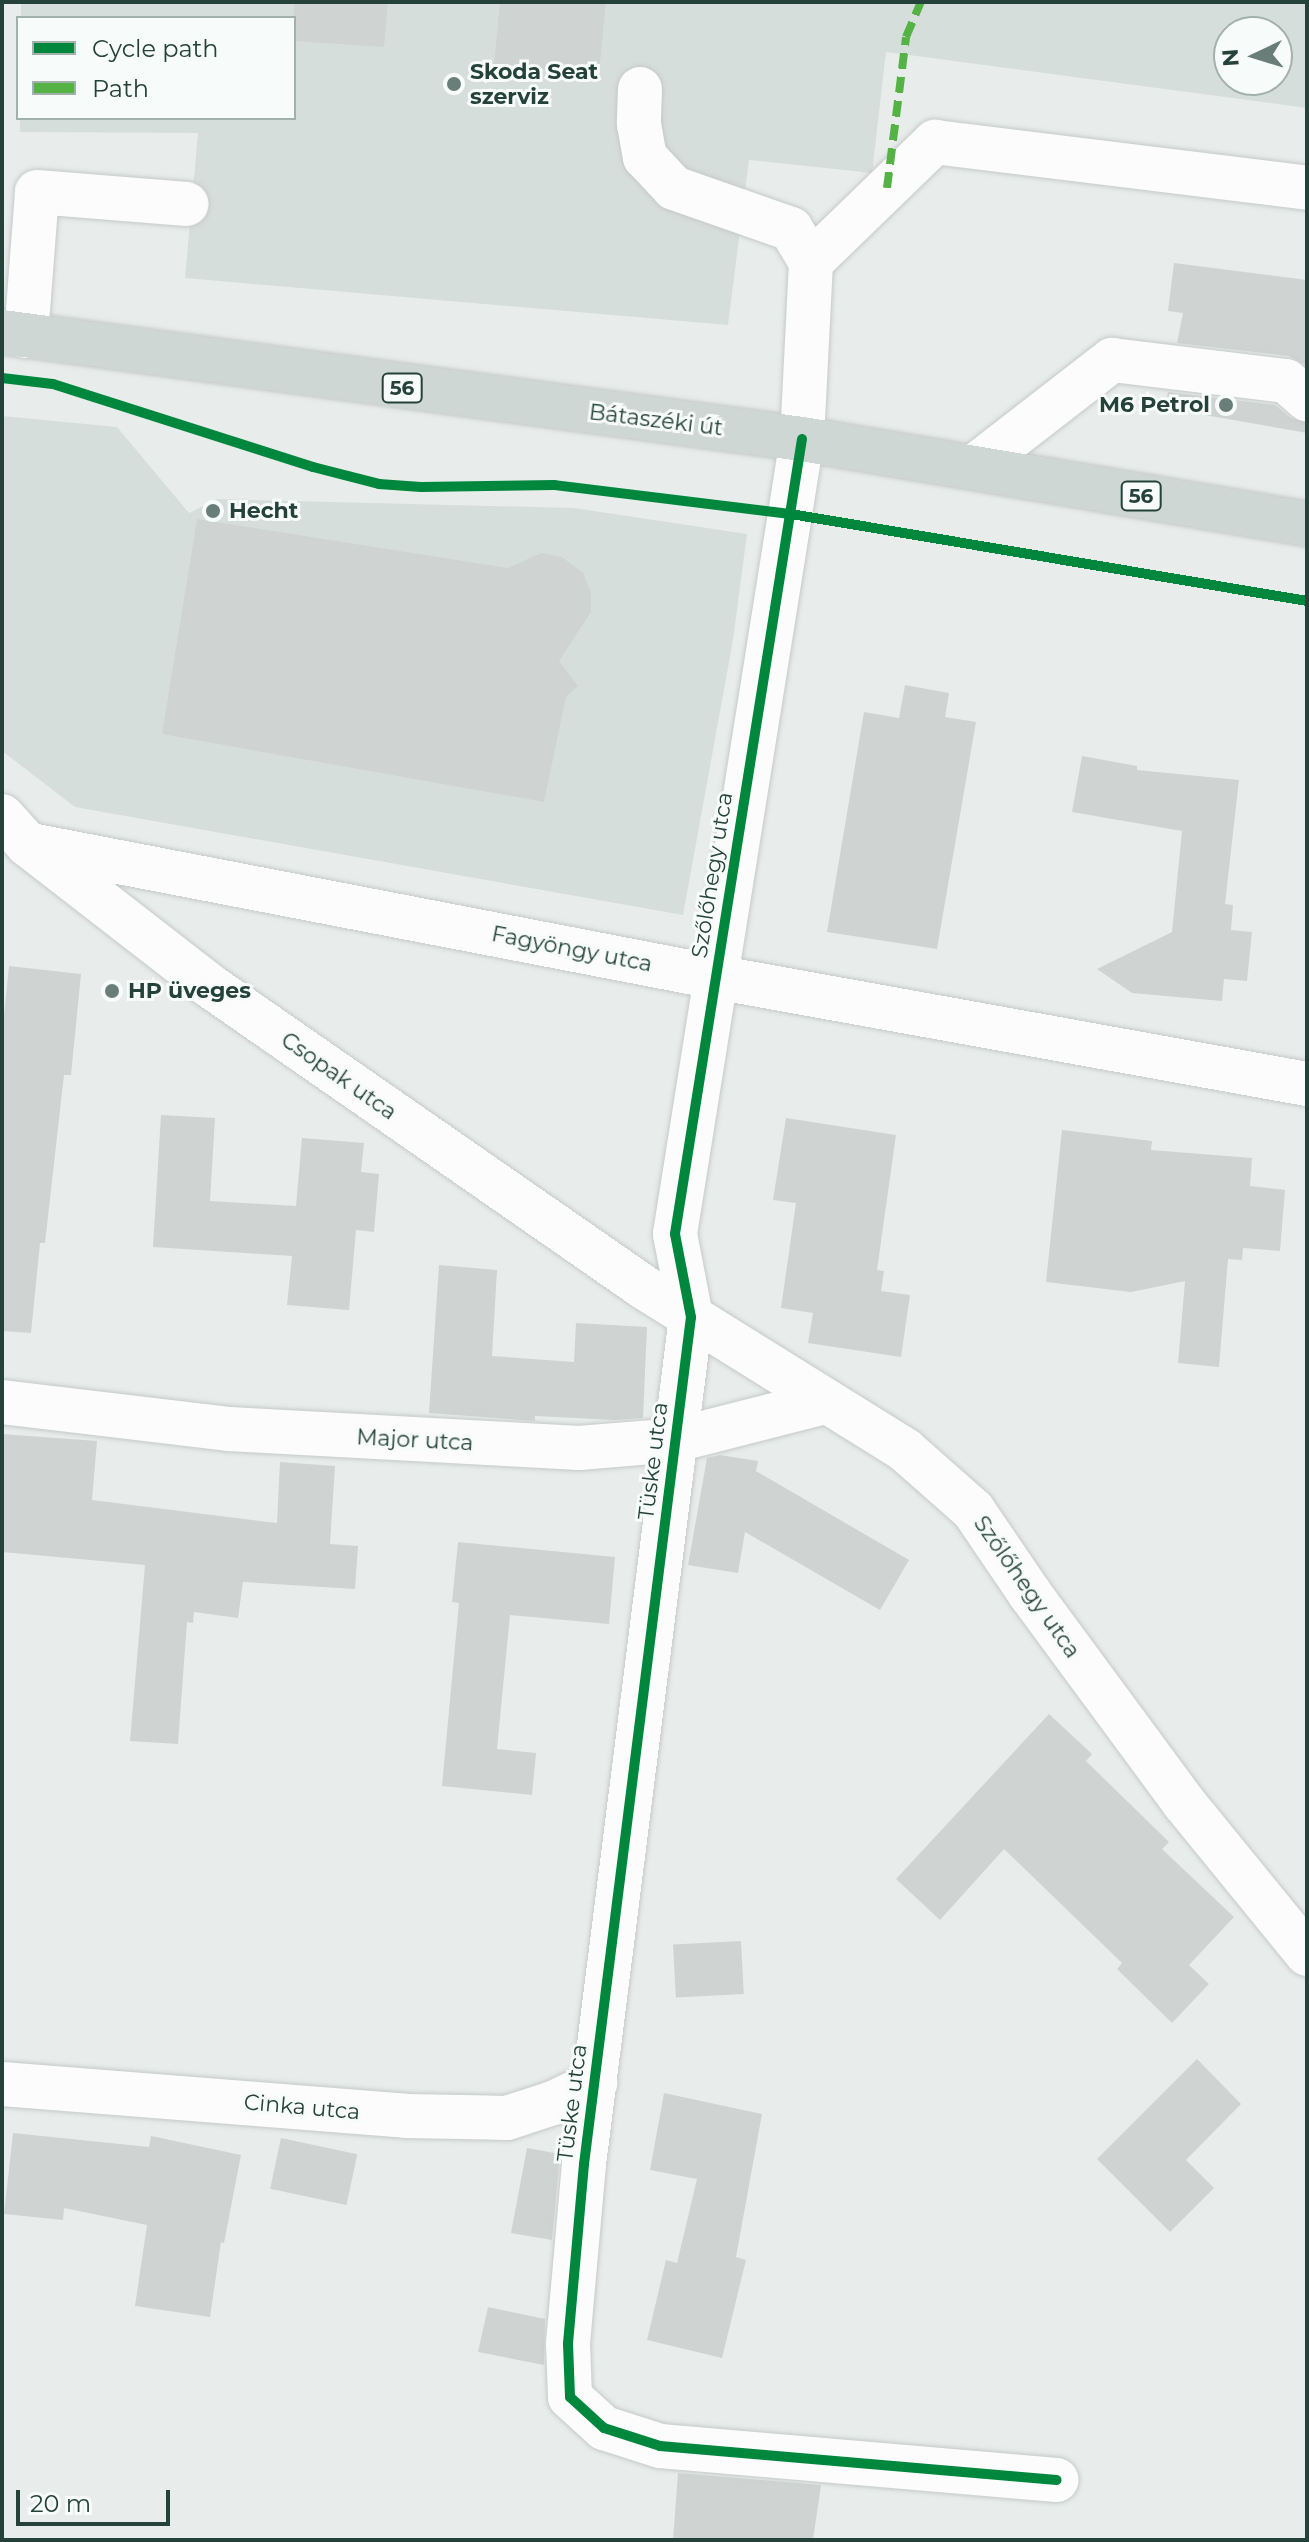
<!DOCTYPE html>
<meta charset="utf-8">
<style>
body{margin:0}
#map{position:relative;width:1309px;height:2542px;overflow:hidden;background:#e8edeb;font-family:Montserrat,sans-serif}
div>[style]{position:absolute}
.built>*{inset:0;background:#d6dedb}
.building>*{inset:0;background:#cfd4d2;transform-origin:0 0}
.roads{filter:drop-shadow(0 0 2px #c5cac8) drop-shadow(0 0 2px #c5cac8)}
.minor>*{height:44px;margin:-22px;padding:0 22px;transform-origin:22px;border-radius:22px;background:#fcfcfc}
.major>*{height:44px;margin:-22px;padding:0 22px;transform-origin:22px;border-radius:22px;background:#cfd7d5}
.quiet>*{height:8px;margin-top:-4px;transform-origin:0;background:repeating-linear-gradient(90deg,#55b346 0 16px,transparent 0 24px)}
.cycleway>*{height:10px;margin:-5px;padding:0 5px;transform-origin:5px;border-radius:5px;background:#00873e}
.dots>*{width:22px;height:22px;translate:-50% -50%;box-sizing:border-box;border:4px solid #f7fbf9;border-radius:50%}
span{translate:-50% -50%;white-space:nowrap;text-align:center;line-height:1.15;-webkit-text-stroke:6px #f7fbf9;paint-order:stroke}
.shield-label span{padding:2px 6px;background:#f7fbf9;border:2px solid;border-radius:6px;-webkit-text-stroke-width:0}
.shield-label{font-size:20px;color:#24423a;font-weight:700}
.poi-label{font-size:22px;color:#24423a;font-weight:700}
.left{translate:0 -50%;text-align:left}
.right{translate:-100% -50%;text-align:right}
.street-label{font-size:22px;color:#24423a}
.frame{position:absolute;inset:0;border:4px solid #24423a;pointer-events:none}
.legend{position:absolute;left:16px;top:16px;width:280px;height:104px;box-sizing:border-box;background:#f7fbf9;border:2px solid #a3b1ad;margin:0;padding:10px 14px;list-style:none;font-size:24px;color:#24423a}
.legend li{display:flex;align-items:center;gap:16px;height:40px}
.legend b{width:40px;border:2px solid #a3b1ad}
.north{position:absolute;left:1213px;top:16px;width:80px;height:80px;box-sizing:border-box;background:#f7fbf9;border:2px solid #a3b1ad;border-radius:50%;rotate:266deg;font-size:22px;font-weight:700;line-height:32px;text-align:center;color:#24423a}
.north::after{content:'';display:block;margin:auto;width:28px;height:36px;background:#697e78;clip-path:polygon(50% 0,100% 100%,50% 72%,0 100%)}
.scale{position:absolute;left:16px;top:2490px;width:154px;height:36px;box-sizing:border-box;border:4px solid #24423a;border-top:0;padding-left:10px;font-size:24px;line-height:28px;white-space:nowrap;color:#24423a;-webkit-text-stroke:6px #f7fbf9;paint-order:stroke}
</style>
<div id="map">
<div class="built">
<div style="clip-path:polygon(evenodd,21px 2px,1307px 2px,1307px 108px,886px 52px,872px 173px,749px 160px,728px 325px,185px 278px,198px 133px,20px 132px,20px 118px,294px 118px,294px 18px,21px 18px,21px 2px,1229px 32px,1277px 32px,1277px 80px,1229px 80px,1229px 32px)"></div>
<div style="clip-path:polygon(2px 416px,117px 427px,189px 513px,217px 499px,574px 508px,747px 534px,733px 640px,683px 915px,75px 807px,2px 751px)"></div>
</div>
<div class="building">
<div style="clip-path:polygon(294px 2px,388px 2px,384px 47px,294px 41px)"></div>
<div style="clip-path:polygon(500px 2px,606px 2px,599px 74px,494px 64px)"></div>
<div style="clip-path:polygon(1174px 263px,1307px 280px,1307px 366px,1289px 356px,1177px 343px,1183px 313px,1168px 311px)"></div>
<div style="clip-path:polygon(1168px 392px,1275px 405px,1291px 418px,1307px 423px,1307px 433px,1165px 408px)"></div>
<div style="clip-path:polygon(197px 519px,508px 568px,541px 553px,562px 557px,583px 573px,591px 592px,591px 612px,559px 661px,578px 686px,566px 697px,544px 802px,162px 734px)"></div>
<div style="clip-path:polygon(905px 685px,949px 693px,945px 717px,976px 722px,937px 949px,827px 932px,864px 712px,899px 718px)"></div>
<div style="clip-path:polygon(1082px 756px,1137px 766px,1137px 770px,1239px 780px,1225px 904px,1233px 905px,1231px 930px,1252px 932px,1247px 981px,1224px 979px,1222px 1001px,1132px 993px,1097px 969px,1172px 932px,1182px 831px,1072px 812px)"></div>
<div style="clip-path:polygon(9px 966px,81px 974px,71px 1075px,64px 1075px,45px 1243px,40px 1243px,31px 1333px,2px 1331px,2px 1035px)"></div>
<div style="clip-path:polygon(161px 1115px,215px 1118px,210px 1201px,296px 1206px,302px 1138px,364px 1143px,361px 1172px,379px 1174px,374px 1232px,356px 1230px,349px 1310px,287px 1305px,292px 1256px,153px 1247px)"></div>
<div style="clip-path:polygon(786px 1118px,896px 1135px,877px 1270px,884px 1271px,881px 1291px,910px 1295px,901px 1357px,808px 1343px,813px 1313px,781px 1308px,796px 1203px,773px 1200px)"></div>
<div style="clip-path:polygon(1062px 1130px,1152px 1141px,1151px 1150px,1252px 1158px,1250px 1186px,1285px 1190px,1280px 1251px,1243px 1248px,1242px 1260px,1228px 1259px,1219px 1367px,1178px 1363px,1185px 1281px,1131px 1292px,1046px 1282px)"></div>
<div style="clip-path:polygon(439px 1265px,497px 1270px,492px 1356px,574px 1362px,576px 1323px,647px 1327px,643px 1418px,614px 1420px,535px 1416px,535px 1421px,429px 1413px)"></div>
<div style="clip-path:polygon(2px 1434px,97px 1441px,92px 1500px,277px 1523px,280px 1462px,335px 1466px,330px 1544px,358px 1546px,355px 1589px,243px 1582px,238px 1618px,194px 1612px,193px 1623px,187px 1622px,178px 1744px,130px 1741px,145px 1565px,2px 1552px)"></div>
<div style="clip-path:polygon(720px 1455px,758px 1461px,756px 1471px,909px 1560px,880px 1610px,745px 1532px,738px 1573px,688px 1565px,707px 1458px)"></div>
<div style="clip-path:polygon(458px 1542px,615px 1557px,609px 1624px,510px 1615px,497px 1749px,536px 1753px,532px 1795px,442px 1786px,459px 1603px,452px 1602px)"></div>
<div style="clip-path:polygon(1049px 1714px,1092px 1754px,1086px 1761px,1169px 1842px,1162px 1849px,1234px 1917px,1189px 1965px,1209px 1984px,1172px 2023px,1117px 1969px,1122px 1963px,1004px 1849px,940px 1920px,896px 1879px)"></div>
<div style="left:741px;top:1941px;width:53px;height:68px;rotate:87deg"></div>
<div style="clip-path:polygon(1197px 2059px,1241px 2104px,1186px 2160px,1214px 2188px,1170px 2232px,1097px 2159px)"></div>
<div style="clip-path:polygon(664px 2093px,762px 2114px,736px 2257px,746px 2260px,722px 2358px,647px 2340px,666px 2260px,677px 2263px,697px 2179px,650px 2170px)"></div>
<div style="clip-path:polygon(13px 2133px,149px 2147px,151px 2136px,241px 2155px,224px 2243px,221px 2242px,210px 2317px,135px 2306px,147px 2225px,64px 2208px,63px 2220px,4px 2214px)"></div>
<div style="left:281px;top:2138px;width:78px;height:52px;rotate:12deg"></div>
<div style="clip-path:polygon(527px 2148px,560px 2154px,552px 2240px,511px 2233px)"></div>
<div style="clip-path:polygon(488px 2307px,545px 2319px,544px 2365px,478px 2352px)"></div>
<div style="clip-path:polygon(678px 2473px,821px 2485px,813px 2540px,673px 2540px)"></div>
</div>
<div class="roads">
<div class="minor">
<div style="left:640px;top:89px;width:35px;rotate:92deg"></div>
<div style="left:639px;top:124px;width:34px;rotate:80deg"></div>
<div style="left:645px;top:157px;width:42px;rotate:46.9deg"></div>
<div style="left:674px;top:188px;width:124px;rotate:19.3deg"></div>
<div style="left:791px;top:229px;width:39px;rotate:59deg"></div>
<div style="left:811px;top:262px;width:177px;rotate:92.9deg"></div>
<div style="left:802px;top:439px;width:805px;rotate:99.08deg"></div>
<div style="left:675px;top:1234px;width:85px;rotate:79.1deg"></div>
<div style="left:691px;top:1317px;width:854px;rotate:97.2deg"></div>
<div style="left:584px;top:2164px;width:181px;rotate:95.1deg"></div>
<div style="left:568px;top:2344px;width:53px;rotate:87.8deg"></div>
<div style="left:570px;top:2397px;width:46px;rotate:42.4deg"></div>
<div style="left:604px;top:2428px;width:59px;rotate:17.8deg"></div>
<div style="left:660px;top:2446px;width:398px;rotate:4.9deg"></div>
<div style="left:811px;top:262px;width:173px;rotate:-44.1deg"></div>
<div style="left:935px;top:142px;width:375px;rotate:7deg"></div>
<div style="left:26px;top:336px;width:144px;rotate:-85.6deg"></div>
<div style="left:37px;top:192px;width:150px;rotate:4.6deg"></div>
<div style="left:974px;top:467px;width:175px;rotate:-37.8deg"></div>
<div style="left:1112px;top:360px;width:175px;rotate:6.9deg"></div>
<div style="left:1286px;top:381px;width:28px;rotate:41deg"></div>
<div style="left:2px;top:816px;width:38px;rotate:48deg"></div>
<div style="left:27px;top:844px;width:232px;rotate:37.8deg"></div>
<div style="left:210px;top:986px;width:530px;rotate:34.77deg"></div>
<div style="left:645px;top:1288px;width:306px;rotate:31.9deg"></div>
<div style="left:905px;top:1450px;width:91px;rotate:41.4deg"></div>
<div style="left:973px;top:1510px;width:102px;rotate:55.8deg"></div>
<div style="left:1030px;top:1594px;width:260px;rotate:53.6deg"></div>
<div style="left:1184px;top:1803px;width:195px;rotate:50.8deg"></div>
<div style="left:36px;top:846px;width:692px;rotate:10.92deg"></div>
<div style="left:715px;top:977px;width:602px;rotate:10.25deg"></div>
<div style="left:2px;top:1402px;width:229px;rotate:6.8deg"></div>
<div style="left:229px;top:1429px;width:351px;rotate:3.1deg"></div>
<div style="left:579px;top:1448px;width:97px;rotate:-4.7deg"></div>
<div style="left:676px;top:1440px;width:154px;rotate:-14.3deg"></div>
<div style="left:2px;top:2084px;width:405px;rotate:4.5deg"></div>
<div style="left:406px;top:2116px;width:101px;rotate:1.1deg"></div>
<div style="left:507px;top:2118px;width:48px;rotate:-18.1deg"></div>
<div style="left:553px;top:2103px;width:47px;rotate:-25.5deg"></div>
</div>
<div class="major">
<div style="left:2px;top:332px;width:807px;rotate:7.62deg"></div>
<div style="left:802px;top:439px;width:512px;rotate:9.55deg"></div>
</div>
</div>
<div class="quiet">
<div style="left:887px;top:188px;width:152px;rotate:-82.8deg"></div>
<div style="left:906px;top:37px;width:38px;rotate:-67deg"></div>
</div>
<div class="cycleway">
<div style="left:2px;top:378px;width:51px;rotate:6.7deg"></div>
<div style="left:53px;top:384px;width:273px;rotate:17.7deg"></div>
<div style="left:313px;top:467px;width:68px;rotate:14.4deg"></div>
<div style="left:379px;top:484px;width:42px;rotate:4.1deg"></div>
<div style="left:421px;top:487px;width:133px;rotate:-0.9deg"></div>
<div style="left:554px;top:485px;width:239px;rotate:7deg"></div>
<div style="left:791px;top:514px;width:523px;rotate:9.57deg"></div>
<div style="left:802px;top:439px;width:805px;rotate:99.08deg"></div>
<div style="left:675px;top:1234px;width:85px;rotate:79.1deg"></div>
<div style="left:691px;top:1317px;width:854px;rotate:97.2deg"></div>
<div style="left:584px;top:2164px;width:181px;rotate:95.1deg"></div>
<div style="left:568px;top:2344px;width:53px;rotate:87.8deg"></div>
<div style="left:570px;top:2397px;width:46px;rotate:42.4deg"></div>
<div style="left:604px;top:2428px;width:59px;rotate:17.8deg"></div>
<div style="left:660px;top:2446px;width:398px;rotate:4.9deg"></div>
</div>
<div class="dots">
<div style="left:454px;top:84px;background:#697e78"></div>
<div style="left:1226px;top:405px;background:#697e78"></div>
<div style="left:213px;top:511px;background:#697e78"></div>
<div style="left:112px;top:991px;background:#697e78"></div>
</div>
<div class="shield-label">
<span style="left:402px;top:388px">56</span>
<span style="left:1141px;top:496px">56</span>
</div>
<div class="poi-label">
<span class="left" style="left:470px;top:84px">Skoda Seat<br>szerviz</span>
<span class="right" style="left:1210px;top:405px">M6 Petrol</span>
<span class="left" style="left:229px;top:511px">Hecht</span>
<span class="left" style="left:128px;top:991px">HP üveges</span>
</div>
<div class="street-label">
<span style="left:656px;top:420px;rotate:7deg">Bátaszéki út</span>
<span style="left:712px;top:875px;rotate:-81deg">Szőlőhegy utca</span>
<span style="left:572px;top:949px;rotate:11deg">Fagyöngy utca</span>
<span style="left:339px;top:1076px;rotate:35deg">Csopak utca</span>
<span style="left:415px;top:1440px;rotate:3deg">Major utca</span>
<span style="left:653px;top:1461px;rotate:-83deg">Tüske utca</span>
<span style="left:1027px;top:1587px;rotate:55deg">Szőlőhegy utca</span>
<span style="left:572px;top:2103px;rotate:-83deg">Tüske utca</span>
<span style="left:302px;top:2107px;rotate:5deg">Cinka utca</span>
</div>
<div class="frame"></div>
<ul class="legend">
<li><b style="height:10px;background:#00873e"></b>Cycle path</li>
<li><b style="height:10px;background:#55b346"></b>Path</li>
</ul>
<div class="north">N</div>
<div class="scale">20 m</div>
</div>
